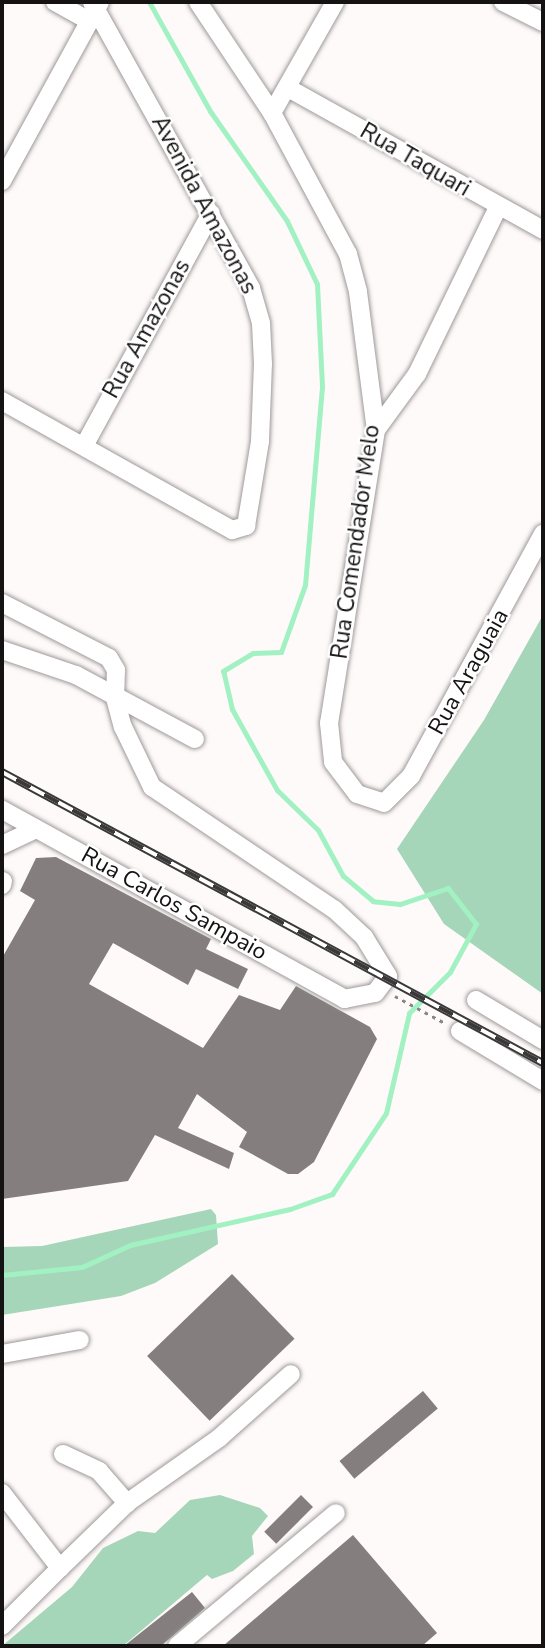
<!DOCTYPE html>
<style>
body{margin:0}
#map{position:relative;width:545px;height:1648px;overflow:hidden;background:#fffafa;font-family:"Nunito Sans",sans-serif}
div>[style]{position:absolute}
.green>*{inset:0;background:#a6d6b9}
.stream>*{height:5px;margin:-2.5px;padding:0 2.5px;transform-origin:2.5px;border-radius:2.5px;background:#a2f1c2}
.building>*{inset:0;background:#847f7e;transform-origin:0 0}
.path>*{height:2.5px;margin-top:-1.25px;transform-origin:0;background:repeating-linear-gradient(90deg,#898585 0 3.5px,transparent 0 8.5px)}
.roads{filter:drop-shadow(0 0 2px #9f9999) drop-shadow(0 0 2px #9f9999)}
.minor>*{height:18px;margin:-9px;padding:0 9px;transform-origin:9px;border-radius:9px;background:#fff}
.rail>*{height:8px;margin-top:-4px;transform-origin:0;background:repeating-linear-gradient(90deg,#fff 0 16px,#3a3838 0 32px);box-sizing:border-box;border-block:2px solid #3a3838}
span{translate:-50% -50%;white-space:nowrap;text-align:center;line-height:1.15;-webkit-text-stroke:5px #fff;paint-order:stroke}
.street-label{font-size:23px;color:#141212}
.frame{position:absolute;inset:0;border:4px solid #141212;pointer-events:none}
</style>
<div id="map">
<div class="green">
<div style="clip-path:polygon(543px 615px,543px 994px,444px 924px,397px 849px,484px 720px)"></div>
<div style="clip-path:polygon(211px 1209px,216px 1215px,218px 1244px,155px 1283px,121px 1296px,2px 1315px,2px 1247px,42px 1246px)"></div>
<div style="clip-path:polygon(220px 1495px,260px 1508px,268px 1516px,252px 1536px,254px 1554px,233px 1571px,212px 1579px,207px 1575px,123px 1646px,2px 1646px,72px 1587px,103px 1548px,138px 1531px,155px 1533px,190px 1500px)"></div>
</div>
<div class="stream">
<div style="left:2px;top:1275px;width:80px;rotate:-5.7deg"></div>
<div style="left:82px;top:1267px;width:53px;rotate:-24.6deg"></div>
<div style="left:130px;top:1245px;width:164px;rotate:-12.7deg"></div>
<div style="left:290px;top:1209px;width:45px;rotate:-19.7deg"></div>
<div style="left:332px;top:1194px;width:97px;rotate:-56.3deg"></div>
<div style="left:386px;top:1113px;width:103px;rotate:-77deg"></div>
<div style="left:409px;top:1013px;width:58px;rotate:-45deg"></div>
<div style="left:450px;top:972px;width:55px;rotate:-61.6deg"></div>
<div style="left:476px;top:924px;width:46px;rotate:-127.9deg"></div>
<div style="left:448px;top:888px;width:51px;rotate:161.6deg"></div>
<div style="left:400px;top:904px;width:27px;rotate:-174deg"></div>
<div style="left:373px;top:901px;width:39px;rotate:-140deg"></div>
<div style="left:343px;top:876px;width:52px;rotate:-118.5deg"></div>
<div style="left:318px;top:830px;width:57px;rotate:-135.7deg"></div>
<div style="left:277px;top:790px;width:93px;rotate:-119.1deg"></div>
<div style="left:232px;top:709px;width:39px;rotate:-103deg"></div>
<div style="left:223px;top:671px;width:35px;rotate:-31deg"></div>
<div style="left:253px;top:653px;width:28px;rotate:-2deg"></div>
<div style="left:281px;top:652px;width:71px;rotate:-70.3deg"></div>
<div style="left:305px;top:585px;width:200px;rotate:-85.1deg"></div>
<div style="left:322px;top:386px;width:102px;rotate:-92.8deg"></div>
<div style="left:317px;top:284px;width:70px;rotate:-115.5deg"></div>
<div style="left:287px;top:221px;width:134px;rotate:-125deg"></div>
<div style="left:210px;top:111px;width:125px;rotate:-119.2deg"></div>
</div>
<div class="building">
<div style="clip-path:polygon(56px 857px,211px 939px,206px 949px,248px 969px,238px 989px,196px 969px,188px 985px,113px 943px,89px 984px,203px 1048px,239px 995px,280px 1010px,296px 986px,370px 1027px,377px 1039px,314px 1162px,298px 1174px,288px 1174px,239px 1147px,247px 1132px,197px 1094px,178px 1128px,234px 1153px,229px 1169px,155px 1135px,128px 1181px,2px 1199px,2px 958px,35px 900px,20px 891px,36px 858px)"></div>
<div style="left:232px;top:1274px;width:90px;height:118px;rotate:46deg"></div>
<div style="left:423px;top:1391px;width:23px;height:109px;rotate:50deg"></div>
<div style="left:301px;top:1495px;width:17px;height:52px;rotate:45deg"></div>
<div style="clip-path:polygon(353px 1535px,437px 1633px,422px 1646px,223px 1646px)"></div>
<div style="clip-path:polygon(192px 1592px,205px 1608px,161px 1646px,124px 1646px)"></div>
</div>
<div class="path">
<div style="left:395px;top:996px;width:57px;rotate:28.4deg"></div>
</div>
<div class="roads">
<div class="minor">
<div style="left:55px;top:2px;width:39px;rotate:29deg"></div>
<div style="left:198px;top:2px;width:133px;rotate:56.3deg"></div>
<div style="left:272px;top:113px;width:160px;rotate:61.7deg"></div>
<div style="left:348px;top:254px;width:39px;rotate:75deg"></div>
<div style="left:358px;top:292px;width:139px;rotate:82.6deg"></div>
<div style="left:376px;top:430px;width:297px;rotate:99.1deg"></div>
<div style="left:329px;top:723px;width:39px;rotate:84deg"></div>
<div style="left:333px;top:762px;width:40px;rotate:53deg"></div>
<div style="left:357px;top:794px;width:28px;rotate:18deg"></div>
<div style="left:384px;top:803px;width:38px;rotate:-45deg"></div>
<div style="left:411px;top:776px;width:276px;rotate:-61.4deg"></div>
<div style="left:503px;top:2px;width:45px;rotate:26.6deg"></div>
<div style="left:288px;top:88px;width:292px;rotate:29.1deg"></div>
<div style="left:272px;top:113px;width:128px;rotate:-60.4deg"></div>
<div style="left:2px;top:181px;width:204px;rotate:-61.3deg"></div>
<div style="left:2px;top:401px;width:264px;rotate:29.3deg"></div>
<div style="left:232px;top:530px;width:15px;rotate:-16deg"></div>
<div style="left:246px;top:526px;width:86px;rotate:-80.6deg"></div>
<div style="left:260px;top:441px;width:77px;rotate:-87.8deg"></div>
<div style="left:263px;top:364px;width:41px;rotate:-92.8deg"></div>
<div style="left:261px;top:323px;width:36px;rotate:-106deg"></div>
<div style="left:251px;top:288px;width:327px;rotate:-119.1deg"></div>
<div style="left:376px;top:430px;width:69px;rotate:-53.8deg"></div>
<div style="left:417px;top:374px;width:186px;rotate:-64.1deg"></div>
<div style="left:84px;top:446px;width:265px;rotate:-61.4deg"></div>
<div style="left:2px;top:603px;width:120px;rotate:27.2deg"></div>
<div style="left:109px;top:658px;width:14px;rotate:60deg"></div>
<div style="left:116px;top:670px;width:28px;rotate:92deg"></div>
<div style="left:115px;top:698px;width:30px;rotate:75deg"></div>
<div style="left:123px;top:727px;width:67px;rotate:64.2deg"></div>
<div style="left:152px;top:787px;width:220px;rotate:33.9deg"></div>
<div style="left:335px;top:910px;width:40px;rotate:43deg"></div>
<div style="left:364px;top:937px;width:46px;rotate:58.4deg"></div>
<div style="left:388px;top:976px;width:21px;rotate:127deg"></div>
<div style="left:375px;top:993px;width:31px;rotate:169deg"></div>
<div style="left:345px;top:999px;width:392px;rotate:-151.1deg"></div>
<div style="left:2px;top:650px;width:78px;rotate:18.7deg"></div>
<div style="left:76px;top:675px;width:135px;rotate:28.3deg"></div>
<div style="left:2px;top:845px;width:38px;rotate:-25deg"></div>
<div style="left:2px;top:885px;width:4px;rotate:-76deg"></div>
<div style="left:476px;top:1000px;width:78px;rotate:30.8deg"></div>
<div style="left:460px;top:1031px;width:97px;rotate:31.1deg"></div>
<div style="left:2px;top:1354px;width:79px;rotate:-10.2deg"></div>
<div style="left:63px;top:1454px;width:40px;rotate:25deg"></div>
<div style="left:99px;top:1471px;width:43px;rotate:48.8deg"></div>
<div style="left:2px;top:1493px;width:95px;rotate:52.3deg"></div>
<div style="left:60px;top:1568px;width:82px;rotate:135deg"></div>
<div style="left:60px;top:1568px;width:93px;rotate:-44.1deg"></div>
<div style="left:127px;top:1503px;width:113px;rotate:-35.2deg"></div>
<div style="left:219px;top:1438px;width:96px;rotate:-41.6deg"></div>
<div style="left:177px;top:1646px;width:207px;rotate:-39.9deg"></div>
</div>
</div>
<div class="rail">
<div style="left:2px;top:772px;width:614px;rotate:28.28deg"></div>
</div>
<div class="street-label">
<span style="left:415px;top:160px;rotate:30deg">Rua Taquari</span>
<span style="left:204px;top:205px;rotate:62deg">Avenida Amazonas</span>
<span style="left:147px;top:329px;rotate:-61deg">Rua Amazonas</span>
<span style="left:356px;top:542px;rotate:-82deg">Rua Comendador Melo</span>
<span style="left:469px;top:672px;rotate:-61deg">Rua Araguaia</span>
<span style="left:174px;top:904px;rotate:29deg">Rua Carlos Sampaio</span>
</div>
<div class="frame"></div>
</div>
